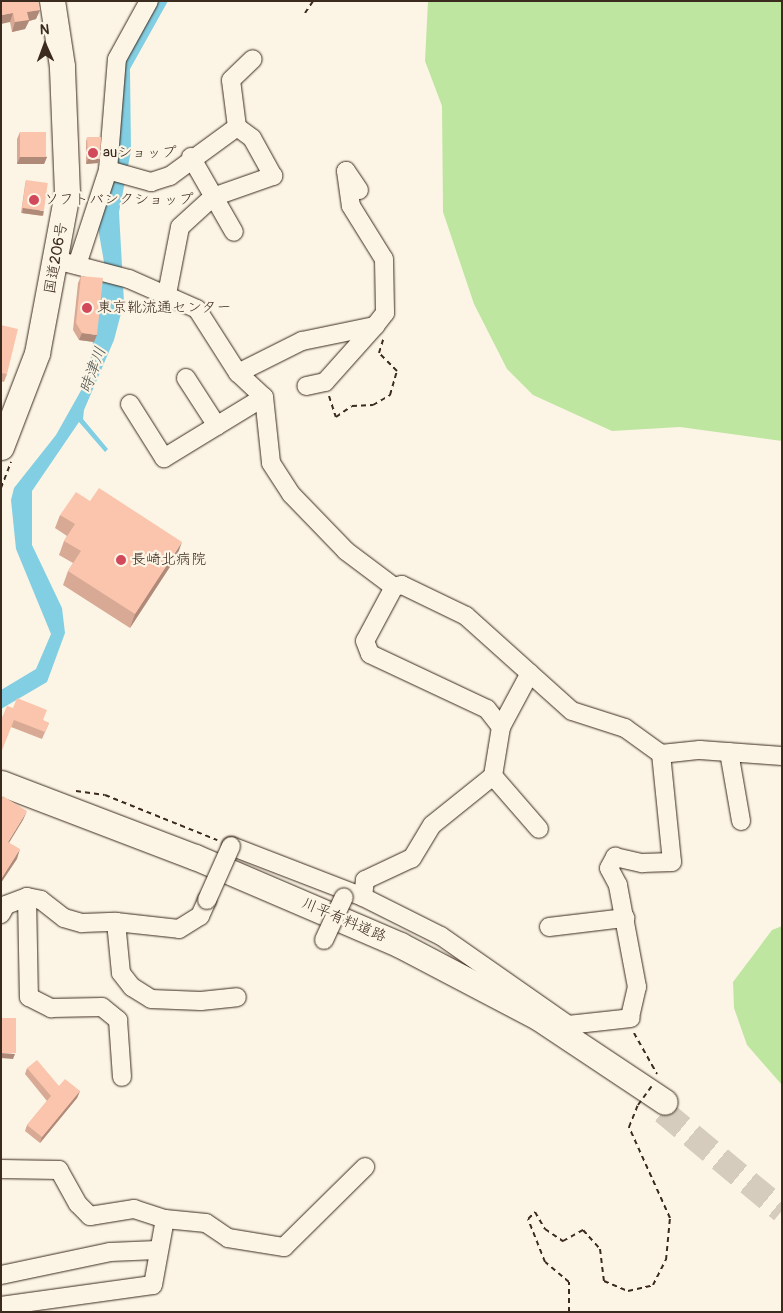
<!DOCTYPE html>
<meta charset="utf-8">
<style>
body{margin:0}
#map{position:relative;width:783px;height:1313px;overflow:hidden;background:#fcf5e5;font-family:Pangolin,"Klee One",sans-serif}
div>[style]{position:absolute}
.green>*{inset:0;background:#bfe6a1}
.water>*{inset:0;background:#82cee2}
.highway-tunnel>*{height:25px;margin-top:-12.5px;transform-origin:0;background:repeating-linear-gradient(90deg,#d5ccbd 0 25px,transparent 0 37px)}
.path>*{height:2px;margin-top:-1px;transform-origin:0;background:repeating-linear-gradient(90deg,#3b2a1e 0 5px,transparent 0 9px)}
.roads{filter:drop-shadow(0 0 1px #3b2a1e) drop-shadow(0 0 1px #3b2a1e)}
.minor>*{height:18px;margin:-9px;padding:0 9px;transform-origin:9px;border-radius:9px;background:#fcf5e5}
.highway>*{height:25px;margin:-12.5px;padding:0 12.5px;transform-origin:12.5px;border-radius:12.5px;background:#fcf5e5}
.path-bridge>*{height:2px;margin-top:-1px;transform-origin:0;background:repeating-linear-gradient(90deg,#3b2a1e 0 5px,transparent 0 9px)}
.bridges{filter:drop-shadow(0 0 1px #3b2a1e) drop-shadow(0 0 1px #3b2a1e)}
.minor-bridge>*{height:18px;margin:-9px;padding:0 9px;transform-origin:9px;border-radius:9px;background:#fcf5e5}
.wall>*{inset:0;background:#d8a995}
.shaded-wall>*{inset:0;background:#b08a79;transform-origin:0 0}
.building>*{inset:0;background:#fbc5ad;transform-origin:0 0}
.dots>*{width:14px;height:14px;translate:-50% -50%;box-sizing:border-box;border:2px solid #fcf5e5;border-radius:50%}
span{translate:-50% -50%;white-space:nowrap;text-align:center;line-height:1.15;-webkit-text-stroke:4.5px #fcf5e5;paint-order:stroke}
.poi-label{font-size:15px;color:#3b2a1e}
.left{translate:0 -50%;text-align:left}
.street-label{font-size:15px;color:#3b2a1e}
.water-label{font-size:16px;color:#4d534f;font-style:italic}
.frame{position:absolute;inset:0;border:2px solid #3b2a1e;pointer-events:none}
.north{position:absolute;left:20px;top:20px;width:50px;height:50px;-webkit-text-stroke:4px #fcf5e5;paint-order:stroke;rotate:358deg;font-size:14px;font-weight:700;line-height:20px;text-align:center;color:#3b2a1e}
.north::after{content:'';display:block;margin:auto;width:18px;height:22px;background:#3b2a1e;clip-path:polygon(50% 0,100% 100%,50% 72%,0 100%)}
</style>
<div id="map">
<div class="green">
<div style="clip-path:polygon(428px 1px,782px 1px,782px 441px,680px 427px,612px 431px,533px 395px,507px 369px,474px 304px,443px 212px,442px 106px,425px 61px)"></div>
<div style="clip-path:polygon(782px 926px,782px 1085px,747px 1045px,734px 1008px,733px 982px,772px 930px)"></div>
</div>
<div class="water">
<div style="clip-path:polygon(153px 1px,168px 1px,130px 69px,131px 151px,119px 212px,124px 302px,114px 340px,84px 410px,83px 419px,108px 449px,105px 452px,79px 422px,32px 491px,32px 545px,62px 608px,65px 633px,47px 682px,1px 709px,1px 690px,36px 669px,51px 634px,16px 549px,11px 500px,14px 488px,56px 435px,88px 378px,104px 262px,98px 228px,118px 77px)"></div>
</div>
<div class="highway-tunnel">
<div style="left:663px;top:1111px;width:155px;rotate:39.8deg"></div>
</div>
<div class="path">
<div style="left:305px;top:13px;width:14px;rotate:-56deg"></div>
<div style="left:329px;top:396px;width:22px;rotate:72deg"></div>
<div style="left:336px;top:417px;width:19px;rotate:-35deg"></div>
<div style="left:352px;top:406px;width:21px;rotate:-3deg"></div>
<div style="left:373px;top:405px;width:20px;rotate:-30deg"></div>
<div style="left:390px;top:395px;width:25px;rotate:-74deg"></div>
<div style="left:397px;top:371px;width:25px;rotate:-135deg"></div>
<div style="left:379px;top:353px;width:14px;rotate:-73deg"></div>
<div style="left:1px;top:488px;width:28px;rotate:-69deg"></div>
<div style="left:76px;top:791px;width:29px;rotate:8deg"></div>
<div style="left:105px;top:795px;width:121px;rotate:21.9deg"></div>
<div style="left:634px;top:1033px;width:47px;rotate:60.7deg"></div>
<div style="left:569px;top:1312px;width:30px;rotate:-90deg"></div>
<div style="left:569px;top:1282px;width:31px;rotate:-140deg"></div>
<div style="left:545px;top:1262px;width:46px;rotate:-111.6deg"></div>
<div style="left:528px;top:1219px;width:10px;rotate:-45deg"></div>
<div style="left:535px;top:1212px;width:20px;rotate:60deg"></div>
<div style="left:545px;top:1229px;width:22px;rotate:34deg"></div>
<div style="left:563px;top:1241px;width:23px;rotate:-29deg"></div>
<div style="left:583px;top:1230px;width:25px;rotate:48deg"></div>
<div style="left:600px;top:1249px;width:32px;rotate:83deg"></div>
<div style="left:604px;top:1281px;width:26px;rotate:23deg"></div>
<div style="left:628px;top:1291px;width:26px;rotate:-13deg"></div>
<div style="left:653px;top:1285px;width:28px;rotate:-63deg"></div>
<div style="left:666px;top:1260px;width:42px;rotate:-84.6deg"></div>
<div style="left:670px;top:1218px;width:100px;rotate:-114.3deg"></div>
<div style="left:629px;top:1127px;width:24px;rotate:-68deg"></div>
</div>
<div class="roads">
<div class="minor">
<div style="left:191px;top:157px;width:86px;rotate:60.2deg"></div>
<div style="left:108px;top:170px;width:45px;rotate:15.6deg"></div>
<div style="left:151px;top:182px;width:20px;rotate:-18deg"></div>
<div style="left:170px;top:176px;width:83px;rotate:-36.2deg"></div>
<div style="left:237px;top:127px;width:47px;rotate:-97.3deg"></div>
<div style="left:231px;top:80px;width:30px;rotate:-44deg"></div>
<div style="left:359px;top:190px;width:23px;rotate:-124deg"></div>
<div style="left:346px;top:171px;width:35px;rotate:82deg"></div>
<div style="left:351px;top:206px;width:62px;rotate:58.1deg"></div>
<div style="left:384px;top:259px;width:54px;rotate:88.9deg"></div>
<div style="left:385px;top:313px;width:16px;rotate:128deg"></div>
<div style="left:56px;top:260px;width:75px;rotate:14.6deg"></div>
<div style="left:129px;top:279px;width:74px;rotate:23.8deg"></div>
<div style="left:197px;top:309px;width:76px;rotate:57.4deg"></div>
<div style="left:238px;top:373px;width:35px;rotate:43deg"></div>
<div style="left:264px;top:397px;width:66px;rotate:83.9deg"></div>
<div style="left:271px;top:463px;width:37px;rotate:57deg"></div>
<div style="left:291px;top:494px;width:79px;rotate:46deg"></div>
<div style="left:346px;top:551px;width:60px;rotate:36.9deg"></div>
<div style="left:394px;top:587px;width:8px;rotate:-14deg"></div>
<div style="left:402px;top:585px;width:71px;rotate:25.8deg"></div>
<div style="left:466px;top:616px;width:142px;rotate:41.9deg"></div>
<div style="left:572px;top:711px;width:56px;rotate:17.8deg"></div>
<div style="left:625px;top:728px;width:44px;rotate:35.8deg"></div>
<div style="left:661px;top:754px;width:39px;rotate:-6deg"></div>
<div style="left:700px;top:750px;width:82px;rotate:4.2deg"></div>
<div style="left:77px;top:265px;width:100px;rotate:-71.9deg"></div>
<div style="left:108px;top:170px;width:111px;rotate:-85.4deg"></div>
<div style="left:117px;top:59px;width:66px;rotate:-61.1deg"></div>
<div style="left:167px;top:294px;width:68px;rotate:-79deg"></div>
<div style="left:180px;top:227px;width:45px;rotate:-42.3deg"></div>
<div style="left:213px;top:197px;width:64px;rotate:-19.3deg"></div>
<div style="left:273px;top:176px;width:43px;rotate:-118.9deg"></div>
<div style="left:252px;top:138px;width:19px;rotate:-144deg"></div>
<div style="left:238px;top:373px;width:72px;rotate:-26.6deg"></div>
<div style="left:302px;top:341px;width:75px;rotate:-11.6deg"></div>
<div style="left:375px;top:326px;width:75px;rotate:131.8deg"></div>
<div style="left:325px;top:382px;width:19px;rotate:168deg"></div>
<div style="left:186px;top:378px;width:57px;rotate:57.1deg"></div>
<div style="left:130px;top:404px;width:64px;rotate:57.8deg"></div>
<div style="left:164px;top:458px;width:117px;rotate:-31.4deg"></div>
<div style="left:394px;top:587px;width:61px;rotate:118.2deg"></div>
<div style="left:365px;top:641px;width:14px;rotate:69deg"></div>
<div style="left:370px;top:654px;width:129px;rotate:25.2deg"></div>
<div style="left:487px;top:709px;width:23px;rotate:52deg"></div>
<div style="left:501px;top:727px;width:50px;rotate:99.3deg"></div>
<div style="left:493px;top:776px;width:70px;rotate:49deg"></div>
<div style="left:501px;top:727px;width:61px;rotate:-61.8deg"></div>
<div style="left:729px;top:752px;width:70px;rotate:80.1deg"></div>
<div style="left:493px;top:776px;width:78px;rotate:141.2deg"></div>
<div style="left:432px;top:825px;width:39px;rotate:121deg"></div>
<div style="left:412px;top:858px;width:52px;rotate:154.9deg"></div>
<div style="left:365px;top:880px;width:17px;rotate:97deg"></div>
<div style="left:363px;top:897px;width:87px;rotate:26.6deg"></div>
<div style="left:441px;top:936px;width:155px;rotate:35deg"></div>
<div style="left:568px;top:1025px;width:63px;rotate:-6.3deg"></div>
<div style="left:231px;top:846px;width:142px;rotate:21.1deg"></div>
<div style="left:27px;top:897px;width:100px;rotate:88.9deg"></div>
<div style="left:29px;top:997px;width:25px;rotate:27deg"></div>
<div style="left:51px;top:1008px;width:51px;rotate:-1.1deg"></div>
<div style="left:102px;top:1007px;width:21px;rotate:39deg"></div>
<div style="left:118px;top:1020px;width:57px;rotate:86deg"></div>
<div style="left:1px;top:914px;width:10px;rotate:-61deg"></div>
<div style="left:6px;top:905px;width:22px;rotate:-21deg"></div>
<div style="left:27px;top:897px;width:14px;rotate:12deg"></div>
<div style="left:41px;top:900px;width:29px;rotate:38deg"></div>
<div style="left:64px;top:918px;width:19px;rotate:16deg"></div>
<div style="left:82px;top:923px;width:34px;rotate:-2deg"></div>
<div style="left:116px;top:922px;width:63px;rotate:6.3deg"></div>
<div style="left:179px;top:929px;width:25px;rotate:-32deg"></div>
<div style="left:200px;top:916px;width:17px;rotate:-66deg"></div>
<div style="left:116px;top:922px;width:51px;rotate:84.4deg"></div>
<div style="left:121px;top:973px;width:18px;rotate:52deg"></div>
<div style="left:132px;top:987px;width:22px;rotate:32deg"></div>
<div style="left:151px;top:999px;width:50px;rotate:2.3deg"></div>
<div style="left:201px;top:1001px;width:36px;rotate:-6deg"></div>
<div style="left:549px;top:927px;width:77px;rotate:-6.8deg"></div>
<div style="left:630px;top:1017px;width:31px;rotate:-77deg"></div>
<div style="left:637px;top:987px;width:104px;rotate:-100.6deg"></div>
<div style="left:618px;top:885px;width:19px;rotate:-118deg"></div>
<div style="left:609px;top:868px;width:13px;rotate:-61deg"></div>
<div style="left:615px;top:857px;width:28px;rotate:13deg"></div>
<div style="left:642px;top:863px;width:30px;rotate:-2deg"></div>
<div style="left:672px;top:862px;width:109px;rotate:-95.8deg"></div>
<div style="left:1px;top:1169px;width:58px;rotate:1deg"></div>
<div style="left:59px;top:1170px;width:39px;rotate:61deg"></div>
<div style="left:78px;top:1204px;width:17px;rotate:45deg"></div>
<div style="left:90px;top:1216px;width:45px;rotate:-9deg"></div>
<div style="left:134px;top:1209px;width:33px;rotate:18deg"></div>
<div style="left:165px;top:1219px;width:41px;rotate:5.6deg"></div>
<div style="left:206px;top:1223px;width:27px;rotate:34deg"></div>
<div style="left:228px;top:1238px;width:57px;rotate:9.1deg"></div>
<div style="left:284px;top:1247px;width:114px;rotate:-44.6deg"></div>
<div style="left:1px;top:1275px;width:111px;rotate:-11.9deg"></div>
<div style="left:110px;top:1252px;width:47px;rotate:-2.4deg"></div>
<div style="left:1px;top:1306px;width:153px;rotate:-7.9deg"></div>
<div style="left:153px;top:1285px;width:67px;rotate:-79.7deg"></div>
</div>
<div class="highway">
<div style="left:1px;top:447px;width:101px;rotate:-69deg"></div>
<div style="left:37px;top:353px;width:163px;rotate:-79.4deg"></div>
<div style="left:67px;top:193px;width:127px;rotate:-92.3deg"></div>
<div style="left:62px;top:66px;width:66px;rotate:-98.7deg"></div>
<div style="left:1px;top:783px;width:208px;rotate:20.9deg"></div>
<div style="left:195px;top:857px;width:223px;rotate:23.2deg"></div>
<div style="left:400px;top:945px;width:157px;rotate:27.7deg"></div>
<div style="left:539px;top:1018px;width:151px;rotate:33.7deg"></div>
</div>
</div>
<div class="path-bridge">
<div style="left:638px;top:1105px;width:27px;rotate:-54deg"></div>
</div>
<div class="bridges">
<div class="minor-bridge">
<div style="left:207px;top:900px;width:59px;rotate:-66deg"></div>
<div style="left:324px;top:940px;width:47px;rotate:-65.1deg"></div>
</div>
</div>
<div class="wall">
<div style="clip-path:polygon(1px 1px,40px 10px,36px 19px,29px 21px,25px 29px,12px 32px,10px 22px)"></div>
<div style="clip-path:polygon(20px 132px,47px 157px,44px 164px,17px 164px,17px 139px)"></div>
<div style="clip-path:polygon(87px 137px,100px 159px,98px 163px,86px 164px,86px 142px)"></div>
<div style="clip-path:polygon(26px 180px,42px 216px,21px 213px,25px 185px)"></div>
<div style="clip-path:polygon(81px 276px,94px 342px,79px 340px,73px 330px,78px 283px)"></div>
<div style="clip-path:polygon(1px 325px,7px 374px,4px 382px,1px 381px)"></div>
<div style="clip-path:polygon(60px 515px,177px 556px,130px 628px,63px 585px,68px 571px,73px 563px,59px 555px,64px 541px,67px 536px,55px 528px)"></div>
<div style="clip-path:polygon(13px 708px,49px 723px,42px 739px,11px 727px)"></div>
<div style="clip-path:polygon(27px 1068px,59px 1086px,80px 1091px,77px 1098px,40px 1143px,25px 1131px,27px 1125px,47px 1101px,25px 1074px)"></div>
</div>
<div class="shaded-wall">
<div style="clip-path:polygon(40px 10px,36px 19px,29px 21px,25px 29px,12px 32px,15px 22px,27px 12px)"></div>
<div style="clip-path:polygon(13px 13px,10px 22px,1px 24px,1px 15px)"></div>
<div style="clip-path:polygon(20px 157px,47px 157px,44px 164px,17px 164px)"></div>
<div style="clip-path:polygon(88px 159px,100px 159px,98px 163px,86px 164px)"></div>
<div style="left:23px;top:208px;width:21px;height:5px;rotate:8deg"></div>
<div style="clip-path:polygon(82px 333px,97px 335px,94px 342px,79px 340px)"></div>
<div style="clip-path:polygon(182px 542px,177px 556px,130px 628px,135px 614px)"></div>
<div style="clip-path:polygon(27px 811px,23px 820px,4px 851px,8px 842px)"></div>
<div style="clip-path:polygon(20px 849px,17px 859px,1px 883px,1px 879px)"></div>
<div style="clip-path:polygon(1px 1053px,15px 1054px,13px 1059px,1px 1058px)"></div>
<div style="clip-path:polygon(80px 1091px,77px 1098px,40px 1143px,42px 1137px)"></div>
</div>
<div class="building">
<div style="clip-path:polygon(1px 1px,38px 1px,40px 10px,27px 12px,29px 20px,15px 22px,13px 13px,1px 15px)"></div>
<div style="left:20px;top:132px;width:26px;height:25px"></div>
<div style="clip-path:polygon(87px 137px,101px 137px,100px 159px,88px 159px)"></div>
<div style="left:26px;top:180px;width:22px;height:28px;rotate:8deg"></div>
<div style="clip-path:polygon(81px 276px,103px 278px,97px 335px,82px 333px,76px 323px)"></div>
<div style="clip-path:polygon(1px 325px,18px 329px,7px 374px,1px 373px)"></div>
<div style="clip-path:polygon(99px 488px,182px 542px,135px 614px,68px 571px,81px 551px,64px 541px,75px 524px,60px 515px,76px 492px,90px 501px)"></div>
<div style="clip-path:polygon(17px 698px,47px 710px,43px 720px,49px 723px,45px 732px,14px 720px,1px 753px,1px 720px,7px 706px,13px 708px)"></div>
<div style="clip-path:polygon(3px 796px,27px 811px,8px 842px,20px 849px,1px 879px,1px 800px)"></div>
<div style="left:1px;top:1018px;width:15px;height:35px"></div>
<div style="clip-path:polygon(37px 1060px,59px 1086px,65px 1079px,80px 1091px,42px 1137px,27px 1125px,51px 1096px,27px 1068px)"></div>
</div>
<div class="dots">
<div style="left:93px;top:153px;background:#d1495b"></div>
<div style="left:34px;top:200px;background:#d1495b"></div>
<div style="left:87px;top:308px;background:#d1495b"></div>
<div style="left:121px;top:560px;background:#d1495b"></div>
</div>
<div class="poi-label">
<span class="left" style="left:103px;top:153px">auショップ</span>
<span class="left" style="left:44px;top:200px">ソフトバンクショップ</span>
<span class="left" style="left:97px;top:308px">東京靴流通センター</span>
<span class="left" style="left:131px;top:560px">長崎北病院</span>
</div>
<div class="street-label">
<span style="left:56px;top:258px;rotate:-80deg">国道206号</span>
<span style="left:344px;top:920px;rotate:23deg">川平有料道路</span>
</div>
<div class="water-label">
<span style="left:93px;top:370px;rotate:-70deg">時津川</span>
</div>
<div class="frame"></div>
<div class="north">N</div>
</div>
